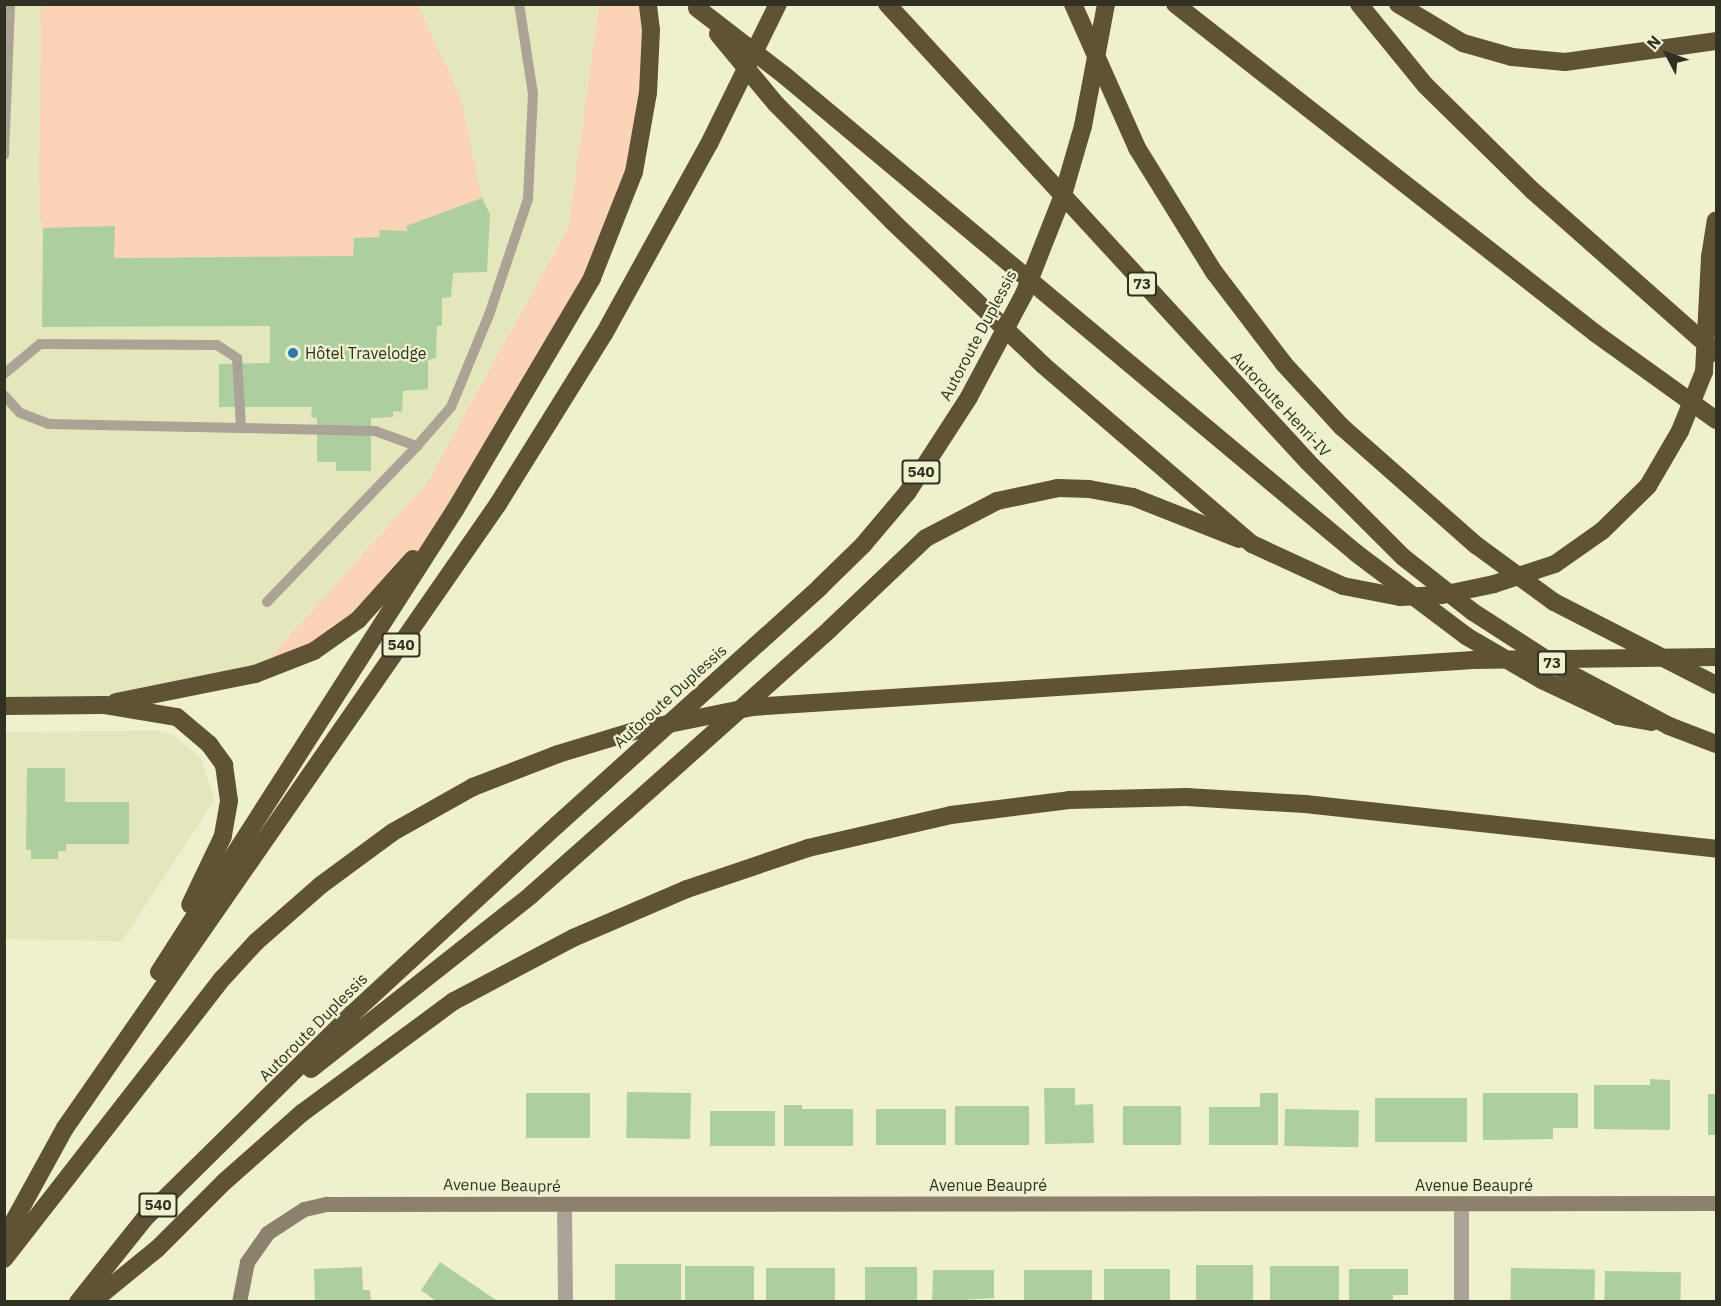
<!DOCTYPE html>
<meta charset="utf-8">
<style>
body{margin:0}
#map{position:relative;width:1721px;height:1306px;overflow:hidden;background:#eff1ce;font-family:"IBM Plex Sans",sans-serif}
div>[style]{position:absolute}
.built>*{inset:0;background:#e3e7bb}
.green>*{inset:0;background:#fbd4b7}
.building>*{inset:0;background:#adcfa0;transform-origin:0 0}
.lane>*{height:10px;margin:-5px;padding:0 5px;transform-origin:5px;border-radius:5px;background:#aba496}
.street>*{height:15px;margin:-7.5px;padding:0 7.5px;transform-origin:7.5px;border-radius:7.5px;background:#aba496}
.secondary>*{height:15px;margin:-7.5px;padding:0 7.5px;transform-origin:7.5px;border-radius:7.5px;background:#8b816d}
.highway>*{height:18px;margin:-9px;padding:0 9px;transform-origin:9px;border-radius:9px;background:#605235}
.highway-bridge>*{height:18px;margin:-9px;padding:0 9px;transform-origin:9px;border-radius:9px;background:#605235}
.dots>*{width:16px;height:16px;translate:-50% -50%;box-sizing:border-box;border:3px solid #eff1ce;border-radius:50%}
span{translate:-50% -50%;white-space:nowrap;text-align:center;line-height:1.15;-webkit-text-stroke:4.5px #eff1ce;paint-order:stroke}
.shield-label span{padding:2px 4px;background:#eff1ce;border:2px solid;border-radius:4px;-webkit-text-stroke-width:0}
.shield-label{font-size:15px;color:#303123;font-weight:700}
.street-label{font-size:16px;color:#303123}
.poi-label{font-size:16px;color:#303123}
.left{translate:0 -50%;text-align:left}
.frame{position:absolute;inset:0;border:6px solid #303123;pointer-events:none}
.north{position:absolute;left:1637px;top:24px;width:60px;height:60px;-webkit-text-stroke:4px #eff1ce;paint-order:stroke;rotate:311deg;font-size:16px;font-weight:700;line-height:24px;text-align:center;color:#303123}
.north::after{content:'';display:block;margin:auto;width:21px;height:27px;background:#303123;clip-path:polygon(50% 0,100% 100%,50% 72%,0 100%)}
</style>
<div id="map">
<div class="built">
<div style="clip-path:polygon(4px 5px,599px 5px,568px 228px,426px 484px,255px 674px,105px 705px,5px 706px)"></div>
<div style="clip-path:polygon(159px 731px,173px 735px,200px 757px,215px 800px,122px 941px,5px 939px,5px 732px)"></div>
</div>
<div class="green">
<div style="clip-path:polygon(41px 4px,418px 5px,461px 99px,482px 198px,406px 226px,408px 231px,379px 230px,380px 237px,354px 238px,353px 256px,114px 258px,114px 226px,43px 228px,39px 213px)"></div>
<div style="clip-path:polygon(599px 5px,648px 5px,651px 30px,616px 223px,455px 510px,358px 620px,255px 674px,426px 484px,568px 228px)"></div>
</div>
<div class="building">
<div style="clip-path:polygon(482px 198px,490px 214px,487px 272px,453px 273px,451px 297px,442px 298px,442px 326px,437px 326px,436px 358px,428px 360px,428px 389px,403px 391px,402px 412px,393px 411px,393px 417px,371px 418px,371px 471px,336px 471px,336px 462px,317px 462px,317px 418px,311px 417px,312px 407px,219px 407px,219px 364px,270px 363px,270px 326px,42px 327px,43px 228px,115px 226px,114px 258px,353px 256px,354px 238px,380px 237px,379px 230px,408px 231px,406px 226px)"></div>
<div style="clip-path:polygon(27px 768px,65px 768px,65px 802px,129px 802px,129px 844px,66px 844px,66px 851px,58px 851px,58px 859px,31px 859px,31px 850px,26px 850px)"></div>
<div style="clip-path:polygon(1650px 1079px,1670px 1080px,1670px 1130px,1594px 1129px,1594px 1085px,1650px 1085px)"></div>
<div style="clip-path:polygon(1044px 1088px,1075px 1088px,1075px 1105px,1093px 1104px,1094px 1143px,1045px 1144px)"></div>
<div style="left:627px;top:1092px;width:64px;height:46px;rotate:1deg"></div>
<div style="left:526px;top:1093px;width:64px;height:45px"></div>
<div style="clip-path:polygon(1260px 1093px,1278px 1093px,1278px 1145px,1209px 1145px,1209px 1107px,1260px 1107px)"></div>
<div style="clip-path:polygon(1483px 1093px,1578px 1093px,1578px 1128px,1553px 1128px,1553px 1139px,1483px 1140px)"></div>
<div style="left:1708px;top:1094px;width:8px;height:41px"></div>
<div style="left:1375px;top:1098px;width:92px;height:44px"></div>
<div style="clip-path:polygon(784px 1105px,802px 1105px,802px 1109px,853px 1109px,853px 1146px,784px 1146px)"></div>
<div style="left:1029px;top:1106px;width:39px;height:74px;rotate:90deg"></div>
<div style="left:1123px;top:1106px;width:58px;height:39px"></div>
<div style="left:946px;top:1109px;width:36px;height:70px;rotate:90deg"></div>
<div style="left:1285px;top:1109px;width:74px;height:37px;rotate:1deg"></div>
<div style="left:710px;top:1111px;width:65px;height:35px"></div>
<div style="clip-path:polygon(440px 1262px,499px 1302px,437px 1302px,421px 1290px)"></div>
<div style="left:681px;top:1264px;width:38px;height:66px;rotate:90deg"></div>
<div style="left:1196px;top:1265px;width:57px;height:36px"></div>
<div style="left:685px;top:1266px;width:69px;height:34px"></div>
<div style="left:1270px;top:1266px;width:69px;height:35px"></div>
<div style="clip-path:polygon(362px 1267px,363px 1290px,370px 1290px,371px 1302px,315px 1302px,314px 1269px)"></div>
<div style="left:865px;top:1267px;width:52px;height:35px"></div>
<div style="left:766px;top:1268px;width:69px;height:34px"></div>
<div style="left:1511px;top:1268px;width:84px;height:34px;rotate:1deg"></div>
<div style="left:1104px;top:1269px;width:66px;height:33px"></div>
<div style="clip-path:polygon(1349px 1269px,1408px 1269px,1408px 1295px,1393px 1295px,1393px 1302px,1349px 1302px)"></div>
<div style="clip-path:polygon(933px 1270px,994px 1270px,994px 1298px,932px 1302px)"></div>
<div style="left:1024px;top:1270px;width:68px;height:32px"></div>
<div style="left:1605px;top:1271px;width:76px;height:31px;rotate:1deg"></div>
</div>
<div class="lane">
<div style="left:4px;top:155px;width:151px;rotate:-87.7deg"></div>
<div style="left:4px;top:374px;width:47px;rotate:-39.8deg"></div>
<div style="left:40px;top:344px;width:177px;rotate:0.3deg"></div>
<div style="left:217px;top:345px;width:24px;rotate:33deg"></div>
<div style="left:237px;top:358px;width:70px;rotate:86.7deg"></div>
<div style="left:241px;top:428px;width:192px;rotate:-178.8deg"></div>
<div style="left:49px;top:424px;width:31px;rotate:-159deg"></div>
<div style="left:20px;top:413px;width:24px;rotate:-132deg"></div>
<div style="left:241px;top:428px;width:134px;rotate:1.3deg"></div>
<div style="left:375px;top:431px;width:45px;rotate:19.7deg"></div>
<div style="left:417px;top:446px;width:52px;rotate:-48.9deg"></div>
<div style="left:451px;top:407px;width:100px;rotate:-67.6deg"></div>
<div style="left:489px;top:315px;width:122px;rotate:-71.4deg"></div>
<div style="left:528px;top:199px;width:105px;rotate:-87.3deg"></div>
<div style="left:533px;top:94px;width:91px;rotate:-98.8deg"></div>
<div style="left:267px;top:602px;width:216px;rotate:-46.1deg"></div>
</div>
<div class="street">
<div style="left:564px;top:1204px;width:98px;rotate:89.4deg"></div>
<div style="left:1461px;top:1302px;width:99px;rotate:-90deg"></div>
</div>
<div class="secondary">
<div style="left:239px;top:1302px;width:41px;rotate:-78.7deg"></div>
<div style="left:247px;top:1262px;width:35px;rotate:-55deg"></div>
<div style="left:267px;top:1233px;width:44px;rotate:-33deg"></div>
<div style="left:304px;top:1209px;width:23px;rotate:-13deg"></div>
<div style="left:326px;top:1204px;width:1390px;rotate:-0.04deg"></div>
</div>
<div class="highway">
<div style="left:887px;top:4px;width:622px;rotate:47.41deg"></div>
<div style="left:1308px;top:462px;width:134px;rotate:45deg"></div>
<div style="left:1073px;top:4px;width:158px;rotate:66deg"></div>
<div style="left:1137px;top:148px;width:146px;rotate:58.2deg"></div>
<div style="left:1214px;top:272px;width:116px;rotate:52.7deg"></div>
<div style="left:1284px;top:364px;width:86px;rotate:47.4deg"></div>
<div style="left:1342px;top:427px;width:179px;rotate:41.4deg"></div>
<div style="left:1175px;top:4px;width:534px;rotate:38.07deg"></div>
<div style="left:1595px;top:333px;width:149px;rotate:35.7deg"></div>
<div style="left:1359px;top:4px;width:104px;rotate:50.8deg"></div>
<div style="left:1425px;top:85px;width:151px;rotate:44.5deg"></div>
<div style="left:1533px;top:191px;width:244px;rotate:41.5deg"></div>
<div style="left:1398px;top:4px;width:76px;rotate:31deg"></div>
<div style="left:1463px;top:43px;width:51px;rotate:15.9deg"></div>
<div style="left:1512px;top:57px;width:53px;rotate:5.4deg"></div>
<div style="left:1565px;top:62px;width:152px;rotate:-7.9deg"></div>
<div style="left:697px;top:8px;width:110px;rotate:37.6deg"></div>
<div style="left:784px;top:75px;width:745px;rotate:39.88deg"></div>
<div style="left:718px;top:34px;width:91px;rotate:50.4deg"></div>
<div style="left:776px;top:104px;width:166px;rotate:45.2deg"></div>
<div style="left:893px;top:222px;width:207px;rotate:43.6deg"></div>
<div style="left:1043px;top:365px;width:275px;rotate:40.6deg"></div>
<div style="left:1710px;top:257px;width:37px;rotate:-81deg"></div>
<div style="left:830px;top:629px;width:132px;rotate:-43.5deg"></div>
<div style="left:926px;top:538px;width:80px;rotate:-27.5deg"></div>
<div style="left:997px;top:501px;width:62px;rotate:-12deg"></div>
<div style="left:1058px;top:488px;width:31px;rotate:2deg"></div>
<div style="left:1089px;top:489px;width:45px;rotate:10.3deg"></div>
<div style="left:1133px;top:497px;width:114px;rotate:21.6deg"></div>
<div style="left:116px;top:702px;width:142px;rotate:-11.4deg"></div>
<div style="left:255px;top:674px;width:63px;rotate:-21.3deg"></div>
<div style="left:314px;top:651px;width:54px;rotate:-35.2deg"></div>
<div style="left:358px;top:620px;width:82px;rotate:-48deg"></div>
<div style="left:4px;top:706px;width:101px;rotate:-0.6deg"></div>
<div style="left:105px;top:705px;width:73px;rotate:9.5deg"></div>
<div style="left:177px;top:717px;width:42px;rotate:40.2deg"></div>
<div style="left:209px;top:744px;width:26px;rotate:54deg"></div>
<div style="left:224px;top:765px;width:36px;rotate:82deg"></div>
<div style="left:229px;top:801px;width:36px;rotate:100deg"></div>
<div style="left:223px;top:836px;width:76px;rotate:115.6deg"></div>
<div style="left:159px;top:972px;width:549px;rotate:-57.35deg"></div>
<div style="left:455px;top:510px;width:269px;rotate:-59.4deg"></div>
<div style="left:592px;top:278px;width:114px;rotate:-68.4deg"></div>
<div style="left:634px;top:172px;width:80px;rotate:-80deg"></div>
<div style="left:648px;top:93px;width:63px;rotate:-87.3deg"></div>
<div style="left:651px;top:30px;width:26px;rotate:-97deg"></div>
<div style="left:311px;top:1069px;width:280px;rotate:-38.3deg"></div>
<div style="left:531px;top:895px;width:127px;rotate:-41.5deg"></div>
<div style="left:4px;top:1239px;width:127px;rotate:-61.2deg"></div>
<div style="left:65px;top:1128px;width:760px;rotate:-55.24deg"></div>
<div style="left:498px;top:504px;width:200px;rotate:-58.1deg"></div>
<div style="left:604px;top:334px;width:217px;rotate:-61.1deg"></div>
<div style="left:4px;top:1259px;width:356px;rotate:-52.1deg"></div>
<div style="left:223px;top:978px;width:49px;rotate:-47.5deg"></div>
<div style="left:256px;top:942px;width:86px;rotate:-41.2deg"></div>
<div style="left:321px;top:885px;width:89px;rotate:-36.4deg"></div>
<div style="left:393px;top:832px;width:92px;rotate:-29.4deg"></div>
<div style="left:473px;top:787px;width:91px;rotate:-21.2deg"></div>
<div style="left:558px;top:754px;width:79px;rotate:-16.8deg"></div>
<div style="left:634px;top:731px;width:120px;rotate:-11.5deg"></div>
<div style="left:752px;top:707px;width:723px;rotate:-3.73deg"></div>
<div style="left:1473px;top:660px;width:243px;rotate:-0.7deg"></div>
<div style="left:78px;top:1302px;width:107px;rotate:-51.4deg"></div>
<div style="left:145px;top:1218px;width:291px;rotate:-44.6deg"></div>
<div style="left:352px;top:1014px;width:279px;rotate:-42.7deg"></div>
<div style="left:92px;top:1302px;width:85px;rotate:-39.3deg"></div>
<div style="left:158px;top:1248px;width:93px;rotate:-45deg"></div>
<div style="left:224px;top:1182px;width:104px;rotate:-41.5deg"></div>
<div style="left:302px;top:1113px;width:189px;rotate:-36.4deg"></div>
<div style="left:454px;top:1001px;width:135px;rotate:-27.9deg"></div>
<div style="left:573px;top:938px;width:124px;rotate:-23.3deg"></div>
<div style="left:687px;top:889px;width:128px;rotate:-18.7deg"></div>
<div style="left:808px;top:848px;width:147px;rotate:-13deg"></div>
<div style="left:951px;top:815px;width:119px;rotate:-7.2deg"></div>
<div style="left:1069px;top:800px;width:117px;rotate:-1.5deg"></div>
<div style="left:1186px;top:797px;width:119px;rotate:3.4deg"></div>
<div style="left:1305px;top:804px;width:413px;rotate:6.2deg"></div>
</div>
<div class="highway-bridge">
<div style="left:709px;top:144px;width:156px;rotate:-63.8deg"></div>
<div style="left:1252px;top:544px;width:100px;rotate:24.8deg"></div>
<div style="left:1343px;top:586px;width:58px;rotate:10.9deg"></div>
<div style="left:1400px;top:597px;width:42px;rotate:-2.7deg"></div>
<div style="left:1442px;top:595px;width:53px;rotate:-11.9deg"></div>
<div style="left:1494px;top:584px;width:64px;rotate:-18.2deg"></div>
<div style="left:1555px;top:564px;width:57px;rotate:-35.1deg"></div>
<div style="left:1602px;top:531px;width:64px;rotate:-44.4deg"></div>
<div style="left:1648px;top:486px;width:64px;rotate:-59.8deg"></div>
<div style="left:1680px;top:431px;width:64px;rotate:-67.9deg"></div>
<div style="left:1704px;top:372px;width:115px;rotate:-87deg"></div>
<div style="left:1476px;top:545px;width:97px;rotate:36.2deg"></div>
<div style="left:1554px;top:602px;width:182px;rotate:27.1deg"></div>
<div style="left:1356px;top:553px;width:138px;rotate:37deg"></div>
<div style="left:1466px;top:636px;width:88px;rotate:30.1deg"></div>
<div style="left:1542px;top:680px;width:84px;rotate:25.3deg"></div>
<div style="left:1618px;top:716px;width:34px;rotate:10deg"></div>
<div style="left:1403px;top:557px;width:89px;rotate:38.2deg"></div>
<div style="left:1473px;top:612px;width:107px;rotate:32.8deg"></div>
<div style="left:1563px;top:670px;width:120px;rotate:27.8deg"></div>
<div style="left:1669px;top:726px;width:50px;rotate:21deg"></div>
<div style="left:626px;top:811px;width:273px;rotate:-41.7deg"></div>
<div style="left:557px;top:825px;width:355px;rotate:-42.1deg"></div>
<div style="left:820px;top:587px;width:60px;rotate:-44.3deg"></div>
<div style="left:863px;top:545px;width:68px;rotate:-49.8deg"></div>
<div style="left:907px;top:493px;width:114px;rotate:-57.1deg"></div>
<div style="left:969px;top:397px;width:117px;rotate:-61.9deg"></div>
<div style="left:1024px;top:294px;width:106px;rotate:-68.5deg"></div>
<div style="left:1063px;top:195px;width:72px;rotate:-73.8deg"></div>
<div style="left:1083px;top:126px;width:124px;rotate:-79.3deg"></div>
</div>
<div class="dots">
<div style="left:293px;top:353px;background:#2f77ab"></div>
</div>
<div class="shield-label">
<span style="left:1142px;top:284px">73</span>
<span style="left:921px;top:472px">540</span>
<span style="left:401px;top:645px">540</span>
<span style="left:1552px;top:663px">73</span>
<span style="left:158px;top:1205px">540</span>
</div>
<div class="street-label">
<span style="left:978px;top:335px;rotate:-62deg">Autoroute Duplessis</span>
<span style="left:1281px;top:404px;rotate:47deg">Autoroute Henri-IV</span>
<span style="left:670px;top:696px;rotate:-42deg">Autoroute Duplessis</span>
<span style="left:313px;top:1027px;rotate:-45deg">Autoroute Duplessis</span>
<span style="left:502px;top:1185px;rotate:1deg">Avenue Beaupré</span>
<span style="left:988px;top:1185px">Avenue Beaupré</span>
<span style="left:1474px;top:1185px">Avenue Beaupré</span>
</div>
<div class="poi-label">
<span class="left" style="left:305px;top:353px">Hôtel Travelodge</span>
</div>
<div class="frame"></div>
<div class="north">N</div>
</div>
